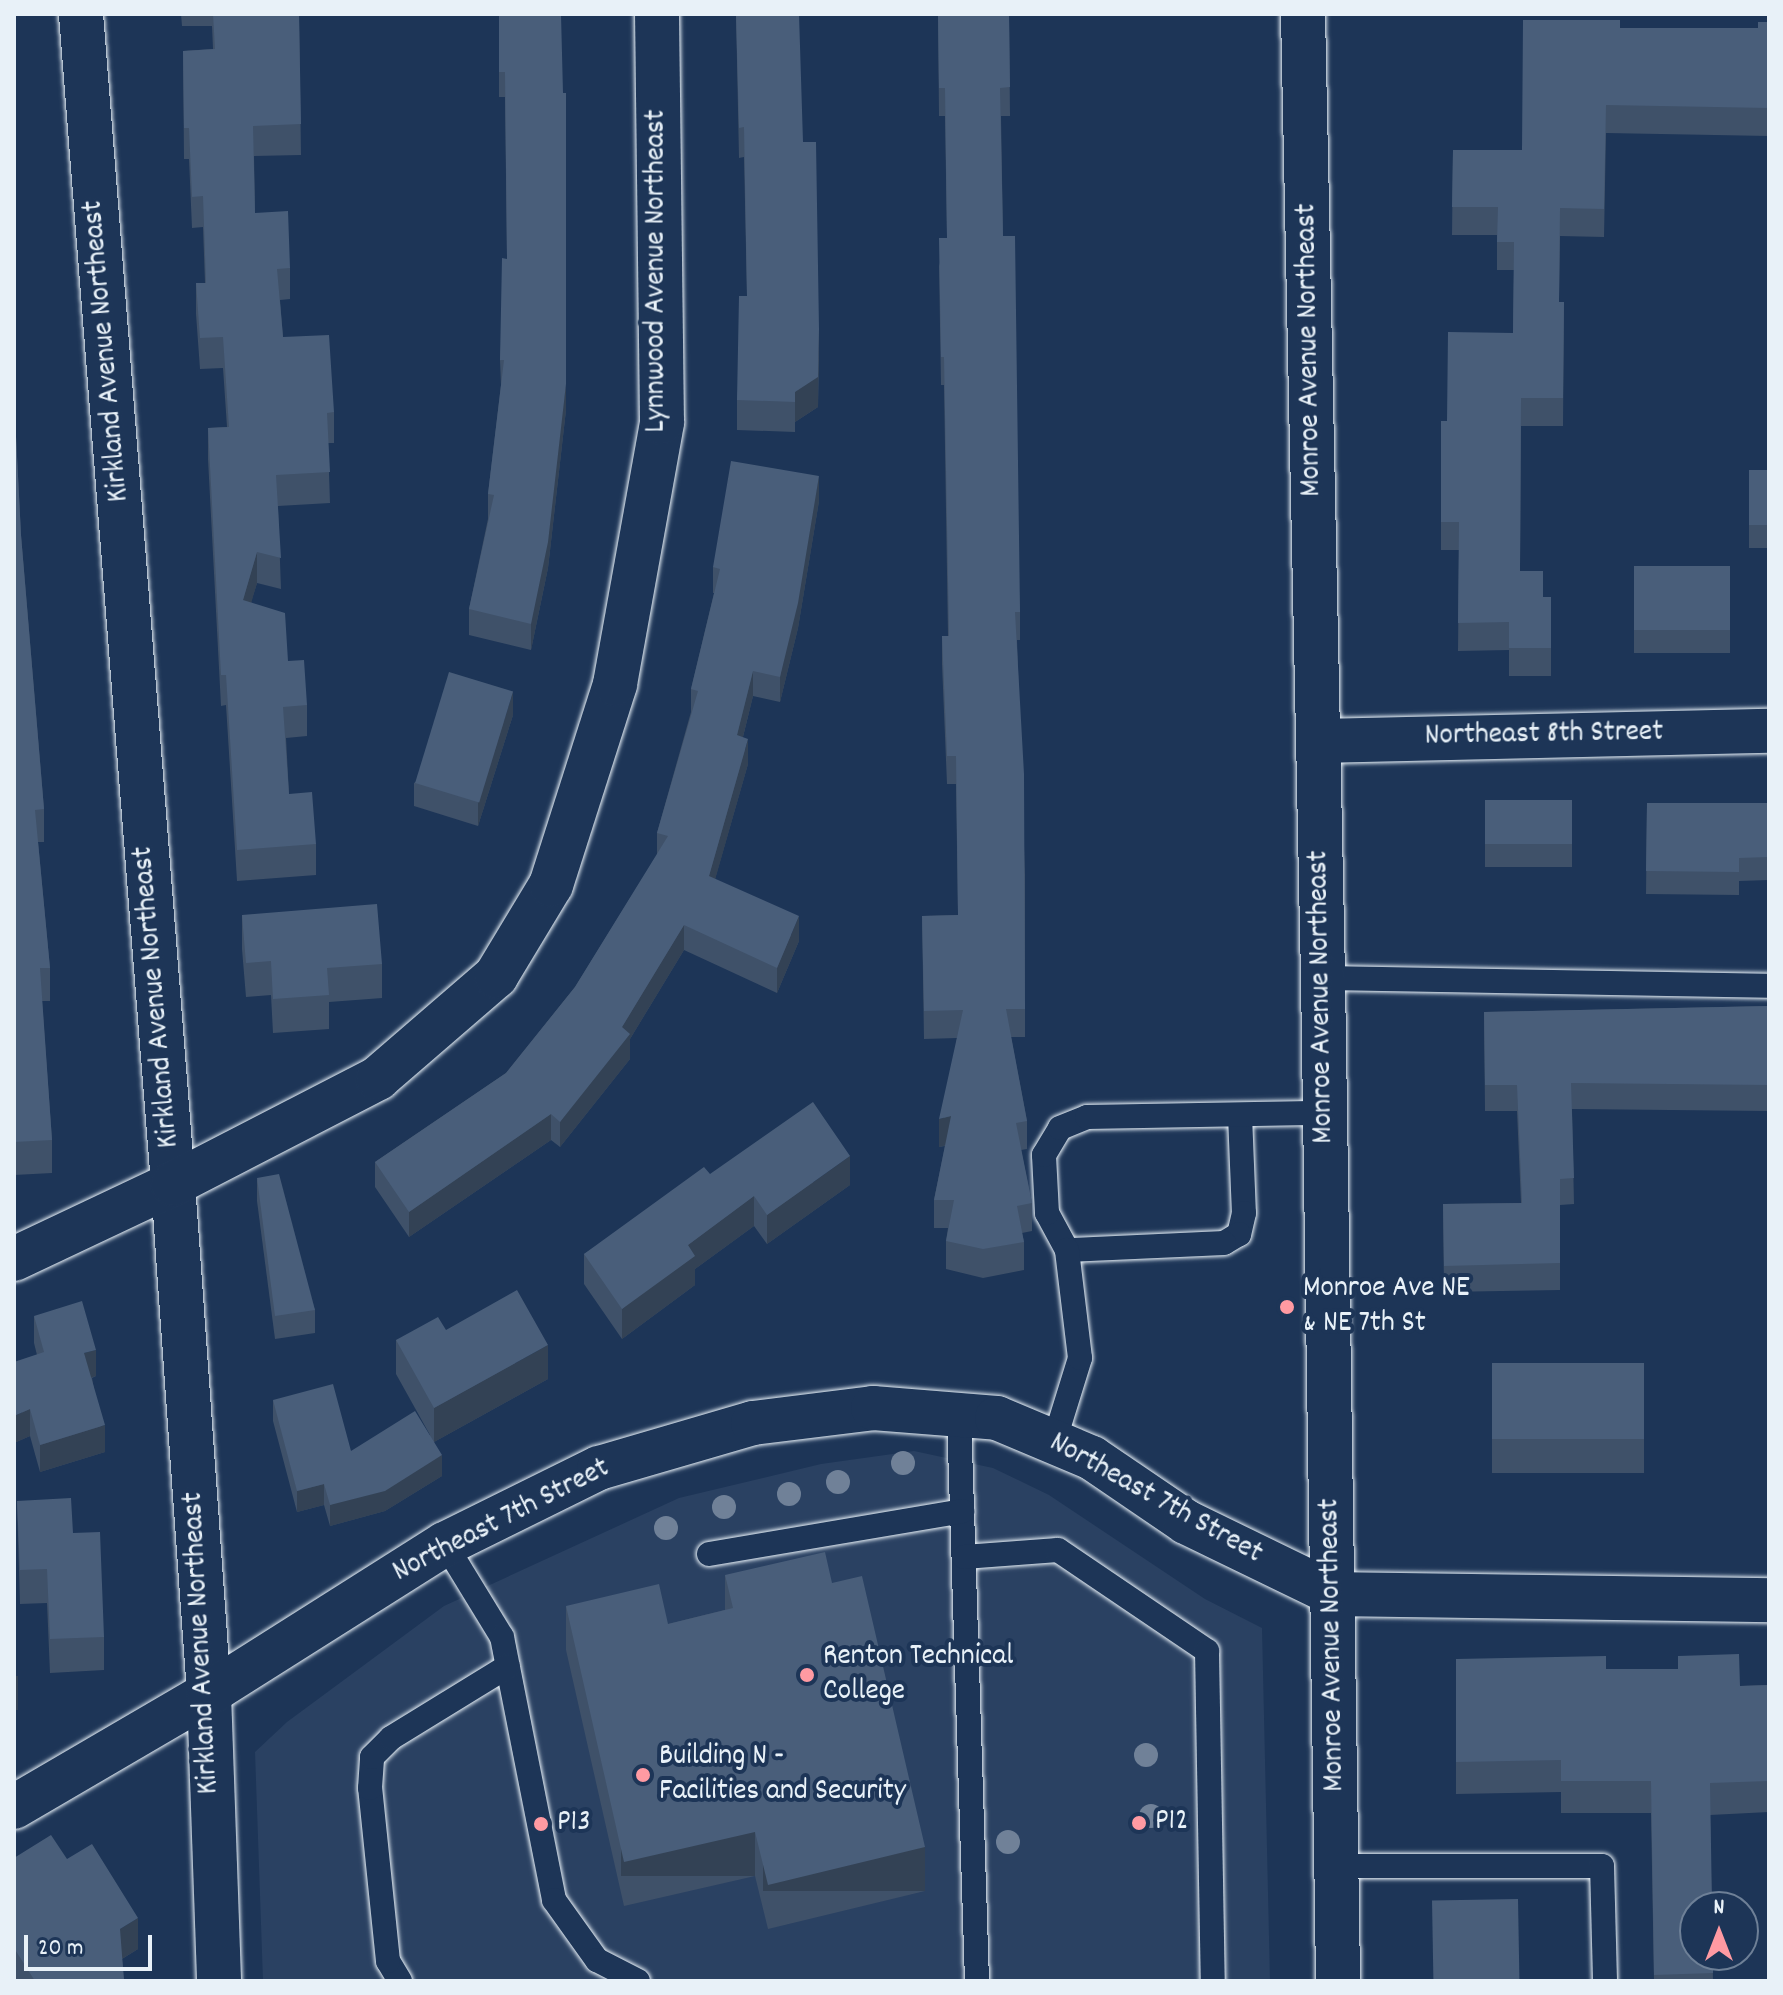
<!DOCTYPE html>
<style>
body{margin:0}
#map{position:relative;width:1783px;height:1995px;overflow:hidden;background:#1d3557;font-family:Dekko,sans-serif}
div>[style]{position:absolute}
.built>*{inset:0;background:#2a4162}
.roads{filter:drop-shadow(0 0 2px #e8f1f8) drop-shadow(0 0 2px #e8f1f8)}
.lane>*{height:24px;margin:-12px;padding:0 12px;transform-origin:12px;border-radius:12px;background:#1d3557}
.street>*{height:44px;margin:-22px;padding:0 22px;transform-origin:22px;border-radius:22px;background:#1d3557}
.secondary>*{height:44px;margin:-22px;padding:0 22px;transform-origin:22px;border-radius:22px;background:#1d3557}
.trees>*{width:24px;height:24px;margin:-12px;border-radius:50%;background:#708198}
.wall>*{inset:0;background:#3f5169;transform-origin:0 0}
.shaded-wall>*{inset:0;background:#334255;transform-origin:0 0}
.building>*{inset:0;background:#495e7a;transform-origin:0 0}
.dots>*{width:22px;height:22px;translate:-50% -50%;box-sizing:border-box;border:4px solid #1d3557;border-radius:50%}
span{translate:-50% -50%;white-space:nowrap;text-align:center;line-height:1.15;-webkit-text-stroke:8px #1d3557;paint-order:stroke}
.street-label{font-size:30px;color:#e8f1f8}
.poi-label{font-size:30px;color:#e8f1f8}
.left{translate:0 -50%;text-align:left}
.frame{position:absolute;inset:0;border:16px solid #e8f1f8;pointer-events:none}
.north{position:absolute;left:1679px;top:1891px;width:80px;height:80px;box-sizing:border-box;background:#1d3557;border:2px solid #6e8097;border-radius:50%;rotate:0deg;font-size:22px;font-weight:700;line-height:32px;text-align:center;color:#e8f1f8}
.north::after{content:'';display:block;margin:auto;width:28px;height:36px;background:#ff9aa2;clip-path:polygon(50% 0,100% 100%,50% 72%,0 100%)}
.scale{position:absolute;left:24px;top:1935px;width:128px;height:36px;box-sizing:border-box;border:4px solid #e8f1f8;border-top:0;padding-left:10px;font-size:24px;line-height:28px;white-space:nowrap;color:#e8f1f8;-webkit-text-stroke:6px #1d3557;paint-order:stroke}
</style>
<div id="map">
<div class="built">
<div style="clip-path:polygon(914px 1451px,993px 1468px,1049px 1495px,1205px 1599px,1262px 1628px,1270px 1981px,263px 1981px,255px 1752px,287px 1722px,444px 1606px,679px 1498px,821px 1464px)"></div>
</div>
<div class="roads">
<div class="lane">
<div style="left:1323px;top:978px;width:446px;rotate:1deg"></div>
<div style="left:1240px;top:1115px;width:98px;rotate:87.7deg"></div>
<div style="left:1244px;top:1213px;width:22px;rotate:103deg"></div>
<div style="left:1239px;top:1234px;width:17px;rotate:149deg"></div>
<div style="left:1224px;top:1243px;width:157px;rotate:177.4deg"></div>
<div style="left:1067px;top:1250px;width:42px;rotate:-118.4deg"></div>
<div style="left:1047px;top:1213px;width:58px;rotate:-93deg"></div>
<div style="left:1044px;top:1155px;width:31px;rotate:-59deg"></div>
<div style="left:1060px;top:1128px;width:29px;rotate:-22deg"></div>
<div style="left:1087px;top:1117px;width:238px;rotate:-1deg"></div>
<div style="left:959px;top:1415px;width:566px;rotate:88.18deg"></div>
<div style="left:1054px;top:1442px;width:88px;rotate:-72.8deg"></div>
<div style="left:1080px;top:1358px;width:109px;rotate:-96.9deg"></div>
<div style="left:445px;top:1544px;width:109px;rotate:58.5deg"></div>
<div style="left:502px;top:1637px;width:268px;rotate:78.8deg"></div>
<div style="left:554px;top:1900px;width:74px;rotate:54.4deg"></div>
<div style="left:597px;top:1960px;width:46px;rotate:27.1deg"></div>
<div style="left:709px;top:1554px;width:257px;rotate:-9.6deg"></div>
<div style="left:964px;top:1557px;width:94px;rotate:-4.3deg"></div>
<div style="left:1058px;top:1550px;width:180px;rotate:34.1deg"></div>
<div style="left:1207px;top:1651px;width:330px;rotate:89deg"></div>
<div style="left:1337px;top:1866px;width:265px"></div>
<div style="left:1602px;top:1866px;width:115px;rotate:88.5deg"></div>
<div style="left:400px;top:1981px;width:23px;rotate:-121deg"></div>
<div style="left:388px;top:1961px;width:174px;rotate:-95.9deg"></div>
<div style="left:370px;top:1788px;width:31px;rotate:-86deg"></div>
<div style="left:372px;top:1757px;width:27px;rotate:-45deg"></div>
<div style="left:391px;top:1738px;width:137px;rotate:-31.6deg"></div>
</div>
<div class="street">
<div style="left:81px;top:14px;width:1174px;rotate:85.5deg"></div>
<div style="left:173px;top:1184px;width:510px;rotate:85.95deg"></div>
<div style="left:209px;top:1693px;width:288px;rotate:88deg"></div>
<div style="left:1319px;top:741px;width:450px;rotate:-1.3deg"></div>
<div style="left:14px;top:1259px;width:176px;rotate:-25.3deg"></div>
<div style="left:173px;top:1184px;width:231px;rotate:-27.3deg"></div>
<div style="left:378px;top:1078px;width:156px;rotate:-40.8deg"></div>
<div style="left:496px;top:976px;width:106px;rotate:-58.9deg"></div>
<div style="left:551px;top:885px;width:211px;rotate:-72.3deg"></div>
<div style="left:615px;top:684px;width:266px;rotate:-79.8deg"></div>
<div style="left:662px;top:422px;width:408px;rotate:-90.7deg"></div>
<div style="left:14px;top:1807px;width:226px;rotate:-30.3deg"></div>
<div style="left:209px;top:1693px;width:279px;rotate:-32.3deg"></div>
<div style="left:445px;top:1544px;width:172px;rotate:-26.3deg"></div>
<div style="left:599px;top:1468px;width:160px;rotate:-16.3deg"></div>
<div style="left:753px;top:1423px;width:121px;rotate:-7.1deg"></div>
<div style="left:873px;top:1408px;width:124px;rotate:4.6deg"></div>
<div style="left:997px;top:1418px;width:103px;rotate:22.8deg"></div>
<div style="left:1092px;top:1458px;width:114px;rotate:34.2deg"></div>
<div style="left:1186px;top:1522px;width:165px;rotate:25.9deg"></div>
<div style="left:1334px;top:1594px;width:435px;rotate:0.8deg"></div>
</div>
<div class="secondary">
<div style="left:1303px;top:14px;width:964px;rotate:88.81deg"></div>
<div style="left:1323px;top:978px;width:1003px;rotate:89.14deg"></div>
</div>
</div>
<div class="trees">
<div style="left:903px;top:1463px"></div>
<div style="left:838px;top:1482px"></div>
<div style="left:789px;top:1494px"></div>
<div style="left:724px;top:1507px"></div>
<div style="left:666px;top:1528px"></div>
<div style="left:1146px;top:1755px"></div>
<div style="left:1151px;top:1816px"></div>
<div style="left:1008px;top:1842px"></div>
</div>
<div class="wall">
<div style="clip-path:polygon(181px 14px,299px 14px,301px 155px,254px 156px,255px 213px,290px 268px,290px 299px,280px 300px,283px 337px,334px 412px,334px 443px,328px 443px,330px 503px,278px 506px,281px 589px,257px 583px,251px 602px,288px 661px,307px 705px,307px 736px,286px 738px,289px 794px,316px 844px,316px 875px,237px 881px,226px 705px,221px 706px,208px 459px,208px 428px,227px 427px,223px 368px,200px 369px,196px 314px,196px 283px,205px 283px,203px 227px,192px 228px,189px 159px,184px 159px,183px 51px,213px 49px,212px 26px,182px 26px)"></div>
<div style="clip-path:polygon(499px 14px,566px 410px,548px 568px,531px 650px,469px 635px,469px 609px,488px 519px,488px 494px,501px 385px,500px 360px,507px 259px,505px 97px,499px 97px)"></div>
<div style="clip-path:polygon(736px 14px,803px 142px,819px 359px,818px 407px,795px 422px,795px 432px,737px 430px,737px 400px,747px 296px,744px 157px,739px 158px)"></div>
<div style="clip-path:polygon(938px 14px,1009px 14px,1010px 116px,1001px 116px,1003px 236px,1020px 612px,1020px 640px,1017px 640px,1025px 875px,1025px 1037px,1011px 1037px,1027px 1121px,1027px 1149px,1021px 1150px,1032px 1203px,1032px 1231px,1022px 1233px,1024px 1242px,1024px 1270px,983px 1278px,946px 1269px,946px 1241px,948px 1228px,934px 1228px,934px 1200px,945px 1146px,939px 1147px,957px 1038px,924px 1039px,922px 916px,958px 915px,956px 784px,947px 784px,942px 664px,942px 636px,948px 636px,944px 385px,941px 385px,939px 266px,947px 238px,945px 116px,939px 116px)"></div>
<div style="clip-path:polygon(1769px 22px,1769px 136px,1606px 133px,1604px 237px,1560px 236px,1559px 302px,1564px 302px,1563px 426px,1521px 426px,1520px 571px,1543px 597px,1551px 597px,1551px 676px,1509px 676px,1509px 650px,1458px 651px,1459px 550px,1441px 550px,1441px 421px,1447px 421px,1513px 333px,1514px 270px,1497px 270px,1497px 235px,1452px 235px,1453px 150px,1522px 150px,1620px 28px,1758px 28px)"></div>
<div style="clip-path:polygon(14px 397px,21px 535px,44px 809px,44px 842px,38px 842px,50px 968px,50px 1001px,42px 1001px,52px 1140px,52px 1173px,14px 1175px)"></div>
<div style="left:1749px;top:470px;width:20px;height:78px"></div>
<div style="clip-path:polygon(819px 501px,798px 628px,780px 702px,753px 696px,743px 737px,748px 764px,715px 879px,799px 941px,777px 993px,684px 950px,630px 1039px,630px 1059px,560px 1147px,551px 1140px,409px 1237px,375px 1187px,375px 1162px,506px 1073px,575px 987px,657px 855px,657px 833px,691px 712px,691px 689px,714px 593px,713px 593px,713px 567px)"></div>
<div style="left:1634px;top:566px;width:96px;height:87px"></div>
<div style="clip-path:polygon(513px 715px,478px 826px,414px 806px,414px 783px)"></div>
<div style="left:1572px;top:800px;width:67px;height:87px;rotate:90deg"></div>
<div style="clip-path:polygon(1647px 803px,1769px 803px,1769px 880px,1739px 881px,1739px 895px,1646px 894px)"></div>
<div style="clip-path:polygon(242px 915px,382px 964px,382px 998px,329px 1002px,329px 1029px,273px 1033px,271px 995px,246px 997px,242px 949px)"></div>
<div style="clip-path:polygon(1769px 1006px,1769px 1111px,1572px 1109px,1574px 1204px,1560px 1205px,1560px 1290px,1444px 1292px,1443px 1204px,1521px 1203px,1517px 1111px,1485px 1111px,1484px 1012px)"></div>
<div style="clip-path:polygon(710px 1174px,850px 1185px,767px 1244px,754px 1226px,695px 1269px,695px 1285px,622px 1339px,584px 1284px,584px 1254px)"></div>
<div style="clip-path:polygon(257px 1178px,315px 1310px,315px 1333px,275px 1339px,257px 1201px)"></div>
<div style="clip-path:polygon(34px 1316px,96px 1376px,92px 1378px,105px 1452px,40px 1472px,30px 1436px,14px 1443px,37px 1355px,34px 1343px)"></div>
<div style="clip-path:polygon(446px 1330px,548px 1379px,434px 1442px,442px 1476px,385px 1511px,330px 1526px,324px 1505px,297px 1512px,273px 1421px,273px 1400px,351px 1451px,430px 1435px,396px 1374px,396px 1340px)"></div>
<div style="left:1644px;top:1363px;width:110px;height:152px;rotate:90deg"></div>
<div style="clip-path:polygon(17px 1501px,73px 1533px,104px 1637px,104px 1670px,50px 1673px,47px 1603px,20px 1604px)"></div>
<div style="clip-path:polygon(725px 1575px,832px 1583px,925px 1891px,768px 1929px,755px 1876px,624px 1906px,566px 1650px,566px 1606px,668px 1624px,725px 1610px)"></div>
<div style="clip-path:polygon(1456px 1659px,1606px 1669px,1740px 1686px,1769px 1685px,1769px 1812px,1710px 1815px,1713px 1981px,1654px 1981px,1651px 1813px,1561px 1813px,1561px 1792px,1456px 1794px)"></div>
<div style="clip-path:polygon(14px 1858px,138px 1949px,122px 1959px,124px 1981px,15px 1981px,14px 1979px)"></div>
</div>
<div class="shaded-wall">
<div style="clip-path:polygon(819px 329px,818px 407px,795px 422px,795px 392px)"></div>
<div style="clip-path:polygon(566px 384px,566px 410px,548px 568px,531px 650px,531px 624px)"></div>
<div style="clip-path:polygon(819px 476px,819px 501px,798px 628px,780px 702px,780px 677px)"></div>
<div style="clip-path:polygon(257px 552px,257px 583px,243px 631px,243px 600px)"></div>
<div style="clip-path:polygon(753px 671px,753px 696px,737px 761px,737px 735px)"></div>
<div style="clip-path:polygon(513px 692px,513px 715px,478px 826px,478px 803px)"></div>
<div style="clip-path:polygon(748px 739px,748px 764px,709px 901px,709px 876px)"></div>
<div style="clip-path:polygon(799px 916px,799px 941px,777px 993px,777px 968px)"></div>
<div style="clip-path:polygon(684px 925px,684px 950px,630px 1039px,630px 1059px,560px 1147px,560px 1122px,622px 1027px)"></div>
<div style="clip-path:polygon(551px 1114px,551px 1140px,409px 1237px,409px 1212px)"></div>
<div style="clip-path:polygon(951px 1116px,951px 1144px,939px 1147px,939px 1119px)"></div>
<div style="clip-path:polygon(850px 1156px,850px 1185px,767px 1244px,767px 1215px)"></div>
<div style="clip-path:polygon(754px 1196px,754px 1226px,695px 1269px,695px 1285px,622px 1339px,622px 1309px,688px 1245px)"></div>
<div style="clip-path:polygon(548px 1345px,548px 1379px,434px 1442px,434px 1408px)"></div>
<div style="clip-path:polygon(96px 1350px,96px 1376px,84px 1380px,84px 1353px)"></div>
<div style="clip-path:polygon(30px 1409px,30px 1436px,14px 1443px,14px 1416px)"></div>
<div style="clip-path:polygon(105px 1425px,105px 1452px,40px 1472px,40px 1445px)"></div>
<div style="clip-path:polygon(442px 1455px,442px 1476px,385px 1511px,330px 1526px,330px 1505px)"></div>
<div style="clip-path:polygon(324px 1484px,324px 1505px,297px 1512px,297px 1491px)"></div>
<div style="left:18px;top:1676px;width:34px;height:4px;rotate:90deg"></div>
<div style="left:755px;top:1832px;width:44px;height:134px;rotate:90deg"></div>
<div style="left:925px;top:1847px;width:44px;height:162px;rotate:90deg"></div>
<div style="clip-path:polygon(138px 1918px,138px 1949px,120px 1960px,120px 1929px)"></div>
</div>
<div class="building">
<div style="clip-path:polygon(213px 14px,299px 14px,301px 124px,253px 126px,255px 213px,288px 211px,290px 268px,277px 269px,283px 337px,329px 335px,334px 412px,327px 413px,330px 472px,276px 475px,281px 558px,257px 552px,243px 600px,285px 613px,288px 661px,304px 660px,307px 705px,283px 707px,289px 794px,312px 792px,316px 844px,237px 850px,226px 675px,221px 675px,208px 428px,229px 427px,223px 337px,200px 338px,196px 283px,206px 283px,203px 196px,192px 197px,189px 128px,184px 128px,183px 51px,215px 49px)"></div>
<div style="clip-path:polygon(499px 14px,561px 14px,563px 93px,566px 93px,566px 384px,548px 542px,531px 624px,469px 609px,494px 495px,488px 494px,504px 360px,500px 360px,502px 258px,507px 259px,505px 72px,499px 72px)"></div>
<div style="clip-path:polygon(736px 14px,799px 14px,803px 142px,816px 142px,819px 329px,818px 377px,795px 392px,795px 402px,737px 400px,739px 296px,747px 296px,744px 127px,739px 128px)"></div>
<div style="clip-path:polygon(938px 14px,1009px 14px,1010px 87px,1000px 88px,1003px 236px,1015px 236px,1020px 612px,1015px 612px,1024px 774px,1025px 1009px,1006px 1009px,1027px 1121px,1016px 1123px,1032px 1203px,1017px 1206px,1024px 1242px,983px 1249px,946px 1241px,954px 1200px,934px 1200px,951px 1116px,939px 1119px,963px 1010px,924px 1011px,922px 916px,958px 915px,956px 756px,947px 756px,942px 636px,949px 636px,944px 357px,941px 357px,939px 238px,947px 238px,945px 88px,939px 88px)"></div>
<div style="clip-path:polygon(1523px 20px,1620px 20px,1620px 28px,1758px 28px,1758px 22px,1769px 22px,1769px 108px,1606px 105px,1604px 209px,1560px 208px,1559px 302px,1564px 302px,1563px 398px,1521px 398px,1520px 571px,1543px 571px,1543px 597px,1551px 597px,1551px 648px,1509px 648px,1509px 622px,1458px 623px,1459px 522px,1441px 522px,1441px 421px,1447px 421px,1448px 332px,1513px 333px,1514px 242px,1497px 242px,1498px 207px,1452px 207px,1453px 150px,1522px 150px)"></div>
<div style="clip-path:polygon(14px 397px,21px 535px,44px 809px,35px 810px,50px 968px,40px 968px,52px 1140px,14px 1142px)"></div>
<div style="clip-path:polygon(731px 461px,819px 476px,798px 603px,780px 677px,753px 671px,737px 735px,748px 739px,709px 876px,799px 916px,777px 968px,684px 925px,622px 1027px,630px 1034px,560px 1122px,551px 1114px,409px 1212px,375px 1162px,506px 1073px,575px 987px,668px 836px,657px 833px,698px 691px,691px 689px,720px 569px,713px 567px)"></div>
<div style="left:1749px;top:470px;width:20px;height:55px"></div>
<div style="left:1634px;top:566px;width:96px;height:64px"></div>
<div style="left:449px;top:672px;width:67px;height:116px;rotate:17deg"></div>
<div style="left:1572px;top:800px;width:44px;height:87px;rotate:90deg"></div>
<div style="clip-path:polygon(1647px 803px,1769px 803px,1769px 857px,1739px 858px,1739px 872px,1646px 871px)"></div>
<div style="clip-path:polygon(377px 904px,382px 964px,327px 968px,329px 995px,273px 999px,271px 961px,246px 963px,242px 915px)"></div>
<div style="clip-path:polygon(1769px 1006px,1769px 1085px,1571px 1083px,1574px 1178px,1560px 1179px,1560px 1263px,1444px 1266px,1443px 1204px,1522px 1203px,1517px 1085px,1485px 1085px,1484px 1012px)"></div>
<div style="clip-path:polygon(813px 1102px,850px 1156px,767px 1215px,754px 1196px,688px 1245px,695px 1256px,622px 1309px,584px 1254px,704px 1167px,710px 1174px)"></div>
<div style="clip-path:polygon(279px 1174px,315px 1310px,275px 1316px,257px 1178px)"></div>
<div style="clip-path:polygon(517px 1290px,548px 1345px,434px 1408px,396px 1340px,438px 1317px,446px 1330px)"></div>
<div style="clip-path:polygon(82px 1301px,96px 1350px,84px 1353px,105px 1425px,40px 1445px,30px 1409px,14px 1416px,14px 1362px,44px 1352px,34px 1316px)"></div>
<div style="left:1644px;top:1363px;width:76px;height:152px;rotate:90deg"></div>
<div style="clip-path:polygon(333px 1384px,351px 1451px,415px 1411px,442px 1455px,385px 1491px,330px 1505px,324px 1484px,297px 1491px,273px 1400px)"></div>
<div style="clip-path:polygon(71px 1498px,73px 1533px,100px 1532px,104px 1637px,50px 1639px,47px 1569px,20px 1570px,17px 1501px)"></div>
<div style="clip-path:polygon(825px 1552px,832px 1583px,862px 1576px,925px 1847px,768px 1885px,755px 1832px,624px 1862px,566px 1606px,659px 1584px,668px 1624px,733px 1608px,725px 1575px)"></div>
<div style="clip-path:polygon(1739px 1654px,1740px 1686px,1769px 1685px,1769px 1781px,1710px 1783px,1712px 1907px,1695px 1907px,1695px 1955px,1713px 1955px,1713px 1973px,1654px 1975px,1651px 1781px,1561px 1781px,1561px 1760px,1456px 1762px,1456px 1659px,1606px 1656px,1606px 1669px,1678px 1669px,1678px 1656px)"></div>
<div style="clip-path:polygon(51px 1835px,67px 1859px,92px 1844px,138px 1918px,120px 1929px,124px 1981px,35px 1981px,14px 1948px,14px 1858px)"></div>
<div style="left:1518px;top:1899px;width:82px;height:86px;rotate:89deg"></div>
</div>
<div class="dots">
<div style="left:1287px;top:1307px;background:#ff9aa2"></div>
<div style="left:807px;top:1675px;background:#ff9aa2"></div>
<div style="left:643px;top:1775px;background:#ff9aa2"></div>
<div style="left:1139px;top:1823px;background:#ff9aa2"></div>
<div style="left:541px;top:1824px;background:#ff9aa2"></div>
</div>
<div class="street-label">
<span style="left:658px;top:271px;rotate:-90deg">Lynnwood Avenue Northeast</span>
<span style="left:1311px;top:350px;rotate:-91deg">Monroe Avenue Northeast</span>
<span style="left:108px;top:351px;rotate:-95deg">Kirkland Avenue Northeast</span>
<span style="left:1544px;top:736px;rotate:-1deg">Northeast 8th Street</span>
<span style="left:158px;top:997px;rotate:-95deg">Kirkland Avenue Northeast</span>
<span style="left:1323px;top:997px;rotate:-91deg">Monroe Avenue Northeast</span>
<span style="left:1155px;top:1500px;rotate:29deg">Northeast 7th Street</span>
<span style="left:502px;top:1522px;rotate:-27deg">Northeast 7th Street</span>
<span style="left:203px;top:1643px;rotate:-93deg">Kirkland Avenue Northeast</span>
<span style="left:1334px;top:1645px;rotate:-91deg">Monroe Avenue Northeast</span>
</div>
<div class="poi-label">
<span class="left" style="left:1303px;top:1307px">Monroe Ave NE<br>&amp; NE 7th St</span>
<span class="left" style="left:823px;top:1675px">Renton Technical<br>College</span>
<span class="left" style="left:659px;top:1775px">Building N -<br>Facilities and Security</span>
<span class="left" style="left:1155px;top:1823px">P12</span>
<span class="left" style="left:557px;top:1824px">P13</span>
</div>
<div class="frame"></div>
<div class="north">N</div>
<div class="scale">20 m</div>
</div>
